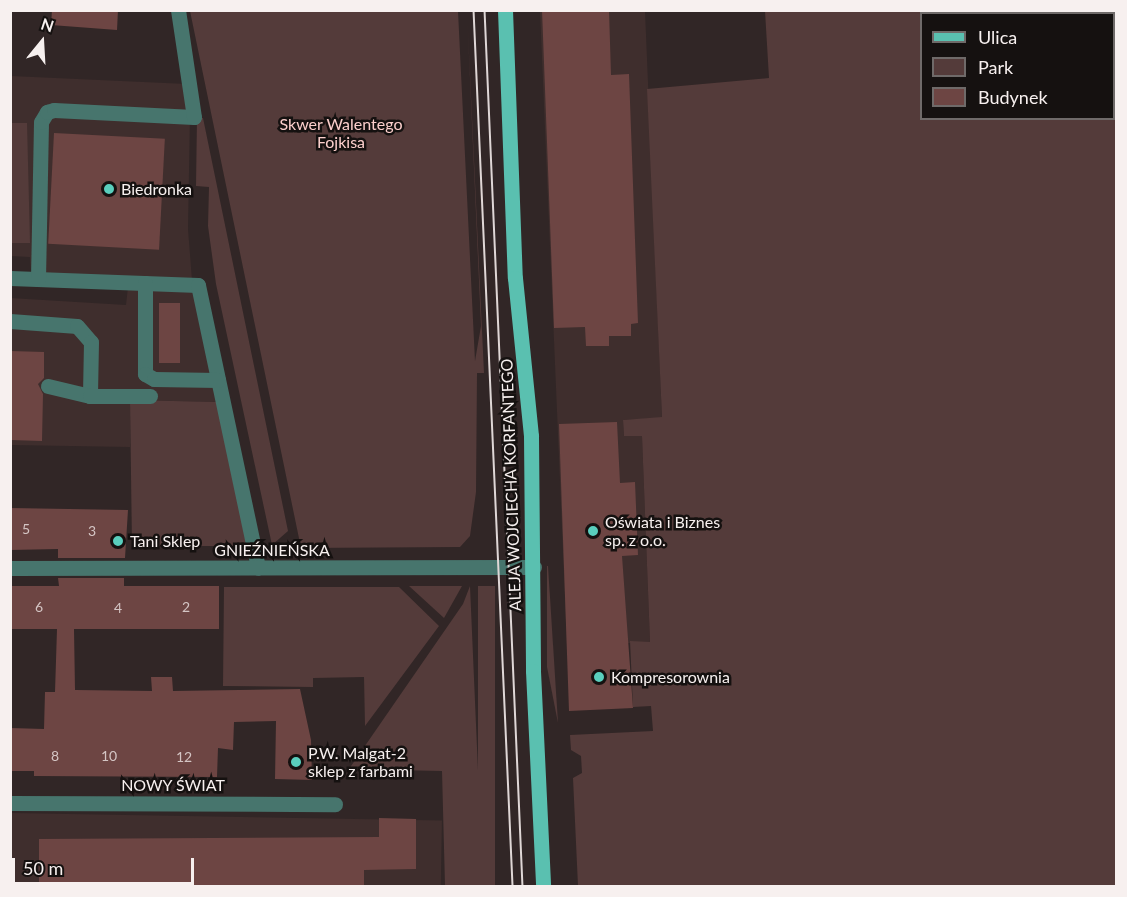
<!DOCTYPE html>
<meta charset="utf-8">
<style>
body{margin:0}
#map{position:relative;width:1127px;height:897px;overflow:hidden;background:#312626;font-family:Lato,sans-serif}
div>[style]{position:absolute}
.built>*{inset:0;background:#3f2e2d;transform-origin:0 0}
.green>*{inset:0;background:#543b3a;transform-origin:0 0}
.building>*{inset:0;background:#6d4543;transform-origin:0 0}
.minor>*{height:15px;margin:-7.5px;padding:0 7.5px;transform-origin:7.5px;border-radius:7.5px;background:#47756d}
.major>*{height:15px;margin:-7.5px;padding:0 7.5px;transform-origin:7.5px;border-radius:7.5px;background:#5ac0b0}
.tram>*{height:1.5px;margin:-0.75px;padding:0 0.75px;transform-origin:0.75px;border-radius:0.75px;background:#dfd7d6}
.dots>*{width:16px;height:16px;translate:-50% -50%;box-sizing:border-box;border:3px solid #151110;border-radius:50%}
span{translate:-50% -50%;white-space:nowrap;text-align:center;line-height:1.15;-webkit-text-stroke:5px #151110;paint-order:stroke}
.number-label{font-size:14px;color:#d4c5c4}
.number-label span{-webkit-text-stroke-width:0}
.park-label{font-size:16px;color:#fccfcc}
.poi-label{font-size:16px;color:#f7f0ef}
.left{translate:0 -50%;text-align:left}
.street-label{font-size:16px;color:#f7f0ef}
.frame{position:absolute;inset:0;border:12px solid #f7f0ef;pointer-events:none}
.legend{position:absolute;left:920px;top:12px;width:195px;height:108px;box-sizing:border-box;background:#151110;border:2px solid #6f6a69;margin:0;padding:8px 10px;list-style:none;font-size:18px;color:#f7f0ef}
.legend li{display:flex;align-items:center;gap:12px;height:30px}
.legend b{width:30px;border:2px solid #6f6a69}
.north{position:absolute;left:12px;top:12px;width:60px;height:60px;-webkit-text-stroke:4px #151110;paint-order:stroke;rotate:18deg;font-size:16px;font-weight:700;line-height:24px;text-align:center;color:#f7f0ef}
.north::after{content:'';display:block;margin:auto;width:21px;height:27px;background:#f7f0ef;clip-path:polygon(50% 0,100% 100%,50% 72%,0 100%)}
.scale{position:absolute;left:12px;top:858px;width:182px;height:27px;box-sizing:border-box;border:3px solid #f7f0ef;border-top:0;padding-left:8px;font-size:18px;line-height:21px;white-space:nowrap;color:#f7f0ef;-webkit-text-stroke:4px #151110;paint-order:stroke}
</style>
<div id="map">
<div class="built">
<div style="clip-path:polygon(540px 11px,645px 11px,662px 418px,623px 420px,624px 436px,642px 435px,650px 642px,567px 646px)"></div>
<div style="clip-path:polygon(11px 76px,187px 84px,190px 114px,188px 229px,192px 280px,31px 273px,30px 257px,11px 256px)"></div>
<div style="clip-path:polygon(128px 287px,194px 290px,217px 402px,130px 400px,130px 447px,11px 445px,10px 298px,126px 305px)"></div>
<div style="left:11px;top:813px;width:431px;height:73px;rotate:1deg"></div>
</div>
<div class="green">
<div style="clip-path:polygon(190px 11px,458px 11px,475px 361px,481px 326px,467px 11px,484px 373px,477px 373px,476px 492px,470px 536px,460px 547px,301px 548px)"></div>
<div style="clip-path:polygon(evenodd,765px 11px,1116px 11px,1116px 886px,578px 886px,573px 778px,582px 773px,581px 756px,571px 750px,570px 735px,653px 731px,651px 706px,633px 707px,630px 641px,650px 642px,642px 436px,624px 436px,623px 420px,662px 417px,647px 89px,769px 78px,765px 11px,922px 14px,1114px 14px,1114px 118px,922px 118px,922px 14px)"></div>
<div style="clip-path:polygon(197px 118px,203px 118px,288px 531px,272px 545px,216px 284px,208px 226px,209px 187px,196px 186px)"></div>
<div style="clip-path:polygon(11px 123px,27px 123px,30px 243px,11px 243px)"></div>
<div style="clip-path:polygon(130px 400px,217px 402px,249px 546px,132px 546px)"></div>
<div style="clip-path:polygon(547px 566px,548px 566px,558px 723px,547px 667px)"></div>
<div style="clip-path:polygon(409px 586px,462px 586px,444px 618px)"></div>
<div style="clip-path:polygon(470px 586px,483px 886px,445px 886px,442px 771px,349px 769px,463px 604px)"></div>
<div style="left:478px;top:586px;width:17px;height:300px"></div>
<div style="clip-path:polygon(224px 587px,399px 587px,439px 626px,365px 726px,364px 677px,313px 678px,313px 687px,223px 686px)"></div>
</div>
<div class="building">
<div style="clip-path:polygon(52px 10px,118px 10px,117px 30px,51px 25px)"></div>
<div style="clip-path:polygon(542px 10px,609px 10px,611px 75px,629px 74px,638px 323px,631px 324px,631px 336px,609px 336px,609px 346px,586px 346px,585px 327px,554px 328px)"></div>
<div style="left:54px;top:133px;width:111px;height:111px;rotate:3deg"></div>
<div style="left:159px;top:303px;width:21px;height:60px"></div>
<div style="clip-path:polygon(10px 351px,44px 352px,44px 378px,38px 384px,43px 394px,42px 441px,10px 440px)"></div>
<div style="clip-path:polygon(617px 422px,620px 483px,635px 482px,638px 555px,622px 556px,633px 708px,569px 711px,559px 424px)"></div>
<div style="clip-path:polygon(10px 508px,128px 510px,125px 558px,58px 558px,58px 549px,10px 550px)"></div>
<div style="clip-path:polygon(58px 578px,124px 578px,124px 586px,219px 586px,219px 629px,74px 629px,75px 690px,152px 691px,151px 677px,172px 677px,173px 691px,300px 689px,311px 740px,312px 780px,275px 779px,276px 721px,234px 722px,233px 750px,218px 748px,217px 777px,34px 776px,34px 771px,10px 771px,10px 728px,44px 729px,45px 692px,55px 692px,57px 629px,10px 629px,10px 586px,59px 586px)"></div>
<div style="clip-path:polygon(379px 818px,416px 819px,416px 869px,364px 870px,364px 886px,39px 886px,39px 839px,379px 837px)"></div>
</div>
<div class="minor">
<div style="left:10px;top:278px;width:188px;rotate:2.1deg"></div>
<div style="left:198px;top:285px;width:289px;rotate:78deg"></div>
<div style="left:38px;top:279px;width:157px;rotate:-88.9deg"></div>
<div style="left:41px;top:122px;width:12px;rotate:-59deg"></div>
<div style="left:47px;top:112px;width:7px;rotate:-16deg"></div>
<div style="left:54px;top:110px;width:140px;rotate:2.9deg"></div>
<div style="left:194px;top:117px;width:108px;rotate:-98.5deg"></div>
<div style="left:145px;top:283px;width:91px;rotate:90deg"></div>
<div style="left:145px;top:374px;width:10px;rotate:29deg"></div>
<div style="left:154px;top:379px;width:64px;rotate:0.9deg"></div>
<div style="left:10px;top:321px;width:67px;rotate:4.3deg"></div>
<div style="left:77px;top:326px;width:21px;rotate:49deg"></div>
<div style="left:91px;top:342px;width:54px;rotate:91.1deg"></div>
<div style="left:48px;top:386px;width:43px;rotate:13.4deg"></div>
<div style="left:90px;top:396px;width:60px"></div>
<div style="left:10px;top:568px;width:524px;rotate:-0.11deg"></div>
<div style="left:10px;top:803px;width:325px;rotate:0.2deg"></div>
</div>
<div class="major">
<div style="left:505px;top:10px;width:268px;rotate:87.9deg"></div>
<div style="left:515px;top:278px;width:159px;rotate:84.2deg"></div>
<div style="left:531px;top:436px;width:235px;rotate:89.5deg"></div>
<div style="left:533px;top:671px;width:215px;rotate:87.3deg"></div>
</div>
<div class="tram">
<div style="left:474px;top:10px;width:877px;rotate:87.45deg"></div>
<div style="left:485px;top:10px;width:877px;rotate:87.52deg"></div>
</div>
<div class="dots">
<div style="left:109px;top:189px;background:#5acebd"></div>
<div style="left:593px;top:531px;background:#5acebd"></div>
<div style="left:118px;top:541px;background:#5acebd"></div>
<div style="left:599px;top:677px;background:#5acebd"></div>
<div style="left:296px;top:762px;background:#5acebd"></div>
</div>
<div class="number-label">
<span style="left:26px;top:529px">5</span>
<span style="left:92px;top:531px">3</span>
<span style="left:39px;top:607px">6</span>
<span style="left:186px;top:607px">2</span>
<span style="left:118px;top:608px">4</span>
<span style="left:55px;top:756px">8</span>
<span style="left:109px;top:756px">10</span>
<span style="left:184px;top:757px">12</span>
</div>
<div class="park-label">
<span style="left:341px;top:133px">Skwer Walentego<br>Fojkisa</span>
</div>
<div class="poi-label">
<span class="left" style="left:121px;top:189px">Biedronka</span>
<span class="left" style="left:605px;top:531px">Oświata i Biznes<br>sp. z o.o.</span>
<span class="left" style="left:130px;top:541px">Tani Sklep</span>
<span class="left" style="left:611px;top:677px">Kompresorownia</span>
<span class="left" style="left:308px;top:762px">P.W. Malgat-2<br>sklep z farbami</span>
</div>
<div class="street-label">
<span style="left:511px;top:485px;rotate:-92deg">ALEJA WOJCIECHA KORFANTEGO</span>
<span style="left:272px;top:550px">GNIEŹNIEŃSKA</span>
<span style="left:173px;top:785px">NOWY ŚWIAT</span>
</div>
<div class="frame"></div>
<ul class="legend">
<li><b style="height:8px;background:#5ac0b0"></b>Ulica</li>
<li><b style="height:16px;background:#543b3a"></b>Park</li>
<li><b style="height:16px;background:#6d4543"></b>Budynek</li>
</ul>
<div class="north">N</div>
<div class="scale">50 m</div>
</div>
